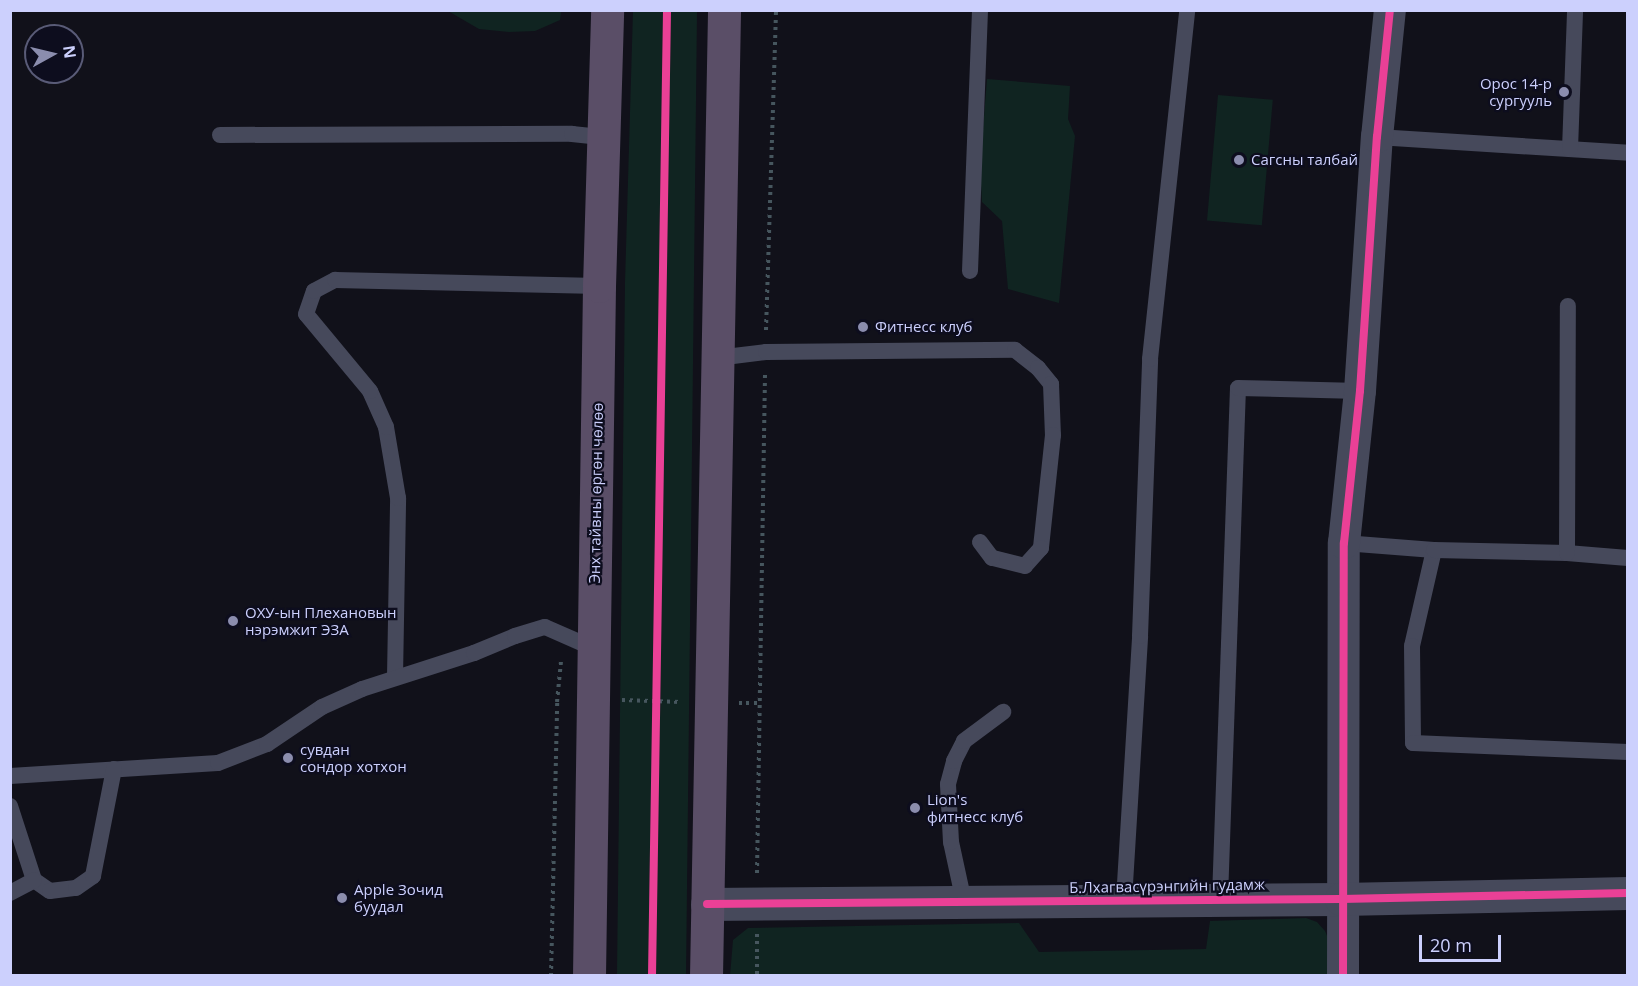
<!DOCTYPE html>
<meta charset="utf-8">
<style>
body{margin:0}
#map{position:relative;width:1638px;height:986px;overflow:hidden;background:#11111a;font-family:"Open Sans",sans-serif}
div>[style]{position:absolute}
.green>*{inset:0;background:#102421;transform-origin:0 0}
.path>*{height:4px;margin-top:-2px;transform-origin:0;background:repeating-linear-gradient(90deg,#46565e 0 3px,transparent 0 7.5px)}
.service>*{height:16px;margin:-8px;padding:0 8px;transform-origin:8px;border-radius:8px;background:#46495b}
.minor>*{height:32px;margin:-16px;padding:0 16px;transform-origin:16px;border-radius:16px;background:#46495b}
.tertiary>*{height:33px;margin:-16.5px;padding:0 16.5px;transform-origin:16.5px;border-radius:16.5px;background:#46495b}
.trunk>*{height:33px;margin:-16.5px;padding:0 16.5px;transform-origin:16.5px;border-radius:16.5px;background:#5a4e67}
.cycleway>*{height:8px;margin:-4px;padding:0 4px;transform-origin:4px;border-radius:4px;background:#ea4096}
.dots>*{width:16px;height:16px;translate:-50% -50%;box-sizing:border-box;border:3px solid #0d0d1e;border-radius:50%}
span{translate:-50% -50%;white-space:nowrap;text-align:center;line-height:1.15;-webkit-text-stroke:4.5px #0d0d1e;paint-order:stroke}
.poi-label{font-size:15px;color:#ccd0fd}
.right{translate:-100% -50%;text-align:right}
.left{translate:0 -50%;text-align:left}
.street-label{font-size:15px;color:#ccd0fd}
.frame{position:absolute;inset:0;border:12px solid #ccd0fd;pointer-events:none}
.north{position:absolute;left:24px;top:24px;width:60px;height:60px;box-sizing:border-box;background:#0d0d1e;border:2px solid #595b77;border-radius:50%;rotate:82deg;font-size:16px;font-weight:700;line-height:24px;text-align:center;color:#ccd0fd}
.north::after{content:'';display:block;margin:auto;width:21px;height:27px;background:#8b8dae;clip-path:polygon(50% 0,100% 100%,50% 72%,0 100%)}
.scale{position:absolute;left:1419px;top:935px;width:82px;height:27px;box-sizing:border-box;border:3px solid #ccd0fd;border-top:0;padding-left:8px;font-size:18px;line-height:21px;white-space:nowrap;color:#ccd0fd;-webkit-text-stroke:4px #0d0d1e;paint-order:stroke}
</style>
<div id="map">
<div class="green">
<div style="clip-path:polygon(448px 11px,561px 10px,561px 11px,560px 20px,535px 31px,509px 32px,479px 29px)"></div>
<div style="clip-path:polygon(633px 11px,697px 11px,686px 975px,617px 975px,625px 283px)"></div>
<div style="clip-path:polygon(987px 79px,1070px 86px,1068px 119px,1075px 136px,1059px 303px,1008px 289px,1002px 221px,982px 202px,980px 167px)"></div>
<div style="left:1218px;top:95px;width:55px;height:126px;rotate:5deg"></div>
<div style="clip-path:polygon(1306px 918px,1317px 922px,1325px 931px,1331px 945px,1332px 975px,730px 976px,733px 940px,748px 928px,1019px 923px,1039px 952px,1206px 949px,1210px 921px)"></div>
</div>
<div class="path">
<div style="left:766px;top:330px;width:320px;rotate:-88.2deg"></div>
<div style="left:622px;top:700px;width:59px;rotate:1.9deg"></div>
<div style="left:739px;top:703px;width:20px"></div>
<div style="left:757px;top:873px;width:500px;rotate:-89.08deg"></div>
<div style="left:757px;top:934px;width:42px;rotate:90deg"></div>
<div style="left:551px;top:976px;width:274px;rotate:-88.7deg"></div>
<div style="left:557px;top:702px;width:41px;rotate:-84.4deg"></div>
</div>
<div class="service">
<div style="left:220px;top:135px;width:352px;rotate:-0.2deg"></div>
<div style="left:572px;top:134px;width:31px;rotate:6deg"></div>
<div style="left:1377px;top:137px;width:252px;rotate:3.6deg"></div>
<div style="left:1570px;top:149px;width:139px;rotate:-87.9deg"></div>
<div style="left:970px;top:271px;width:261px;rotate:-87.8deg"></div>
<div style="left:717px;top:358px;width:49px;rotate:-7deg"></div>
<div style="left:766px;top:352px;width:249px;rotate:-0.5deg"></div>
<div style="left:1015px;top:350px;width:29px;rotate:38deg"></div>
<div style="left:1038px;top:368px;width:21px;rotate:51deg"></div>
<div style="left:1051px;top:384px;width:51px;rotate:87.8deg"></div>
<div style="left:1053px;top:435px;width:114px;rotate:96.1deg"></div>
<div style="left:1041px;top:548px;width:24px;rotate:132deg"></div>
<div style="left:1025px;top:566px;width:34px;rotate:-166deg"></div>
<div style="left:992px;top:558px;width:20px;rotate:-127deg"></div>
<div style="left:1344px;top:543px;width:90px;rotate:4.4deg"></div>
<div style="left:1434px;top:550px;width:98px;rotate:102.9deg"></div>
<div style="left:1412px;top:646px;width:97px;rotate:89.4deg"></div>
<div style="left:1413px;top:743px;width:215px;rotate:2.4deg"></div>
<div style="left:1434px;top:550px;width:133px;rotate:1.3deg"></div>
<div style="left:1567px;top:553px;width:61px;rotate:4.7deg"></div>
<div style="left:1567px;top:553px;width:247px;rotate:-89.8deg"></div>
<div style="left:395px;top:677px;width:179px;rotate:-89deg"></div>
<div style="left:398px;top:498px;width:72px;rotate:-99.6deg"></div>
<div style="left:386px;top:427px;width:39px;rotate:-114deg"></div>
<div style="left:370px;top:391px;width:100px;rotate:-129.7deg"></div>
<div style="left:306px;top:314px;width:24px;rotate:-71deg"></div>
<div style="left:314px;top:291px;width:24px;rotate:-28deg"></div>
<div style="left:335px;top:280px;width:264px;rotate:1.3deg"></div>
<div style="left:10px;top:776px;width:208px;rotate:-3.6deg"></div>
<div style="left:218px;top:763px;width:53px;rotate:-21.2deg"></div>
<div style="left:267px;top:744px;width:66px;rotate:-33.9deg"></div>
<div style="left:322px;top:707px;width:44px;rotate:-24.2deg"></div>
<div style="left:362px;top:689px;width:118px;rotate:-17.8deg"></div>
<div style="left:474px;top:653px;width:44px;rotate:-22.5deg"></div>
<div style="left:515px;top:636px;width:31px;rotate:-17deg"></div>
<div style="left:545px;top:627px;width:52px;rotate:23.6deg"></div>
<div style="left:10px;top:806px;width:78px;rotate:72deg"></div>
<div style="left:34px;top:880px;width:19px;rotate:35deg"></div>
<div style="left:50px;top:891px;width:26px;rotate:-7deg"></div>
<div style="left:76px;top:888px;width:21px;rotate:-35deg"></div>
<div style="left:93px;top:876px;width:109px;rotate:-78.9deg"></div>
<div style="left:10px;top:893px;width:27px;rotate:-28deg"></div>
<div style="left:1220px;top:898px;width:510px;rotate:-87.98deg"></div>
<div style="left:1238px;top:388px;width:122px;rotate:1.4deg"></div>
<div style="left:1124px;top:900px;width:264px;rotate:-86.5deg"></div>
<div style="left:1140px;top:636px;width:277px;rotate:-87.9deg"></div>
<div style="left:1150px;top:359px;width:351px;rotate:-83.9deg"></div>
<div style="left:964px;top:902px;width:61px;rotate:-102.2deg"></div>
<div style="left:951px;top:842px;width:58px;rotate:-93deg"></div>
<div style="left:948px;top:784px;width:24px;rotate:-75deg"></div>
<div style="left:954px;top:761px;width:22px;rotate:-63deg"></div>
<div style="left:964px;top:741px;width:49px;rotate:-36.6deg"></div>
</div>
<div class="minor">
<div style="left:1343px;top:976px;width:433px;rotate:-89.9deg"></div>
<div style="left:1344px;top:543px;width:153px;rotate:-84deg"></div>
<div style="left:1360px;top:391px;width:255px;rotate:-86.2deg"></div>
<div style="left:1377px;top:137px;width:128px;rotate:-84.2deg"></div>
</div>
<div class="tertiary">
<div style="left:707px;top:904px;width:634px;rotate:-0.45deg"></div>
<div style="left:1341px;top:899px;width:287px;rotate:-1.2deg"></div>
</div>
<div class="trunk">
<div style="left:589px;top:976px;width:690px;rotate:-89.17deg"></div>
<div style="left:599px;top:286px;width:276px;rotate:-88.3deg"></div>
<div style="left:706px;top:976px;width:966px;rotate:-88.93deg"></div>
</div>
<div class="cycleway">
<div style="left:707px;top:904px;width:634px;rotate:-0.45deg"></div>
<div style="left:1341px;top:899px;width:287px;rotate:-1.2deg"></div>
<div style="left:652px;top:976px;width:966px;rotate:-89.11deg"></div>
<div style="left:1343px;top:976px;width:433px;rotate:-89.9deg"></div>
<div style="left:1344px;top:543px;width:153px;rotate:-84deg"></div>
<div style="left:1360px;top:391px;width:255px;rotate:-86.2deg"></div>
<div style="left:1377px;top:137px;width:128px;rotate:-84.2deg"></div>
</div>
<div class="dots">
<div style="left:1564px;top:92px;background:#8b8dae"></div>
<div style="left:1239px;top:160px;background:#8b8dae"></div>
<div style="left:863px;top:327px;background:#8b8dae"></div>
<div style="left:233px;top:621px;background:#8b8dae"></div>
<div style="left:288px;top:758px;background:#8b8dae"></div>
<div style="left:915px;top:808px;background:#8b8dae"></div>
<div style="left:342px;top:898px;background:#8b8dae"></div>
</div>
<div class="poi-label">
<span class="right" style="left:1552px;top:92px">Орос 14-р<br>сургууль</span>
<span class="left" style="left:1251px;top:160px">Сагсны талбай</span>
<span class="left" style="left:875px;top:327px">Фитнесс клуб</span>
<span class="left" style="left:245px;top:621px">ОХУ-ын Плехановын<br>нэрэмжит ЭЗА</span>
<span class="left" style="left:300px;top:758px">сувдан<br>сондор хотхон</span>
<span class="left" style="left:927px;top:808px">Lion's<br>фитнесс клуб</span>
<span class="left" style="left:354px;top:898px">Apple Зочид<br>буудал</span>
</div>
<div class="street-label">
<span style="left:596px;top:493px;rotate:-89deg">Энх тайвны өргөн чөлөө</span>
<span style="left:1167px;top:886px;rotate:-1deg">Б.Лхагвасүрэнгийн гудамж</span>
</div>
<div class="frame"></div>
<div class="north">N</div>
<div class="scale">20 m</div>
</div>
